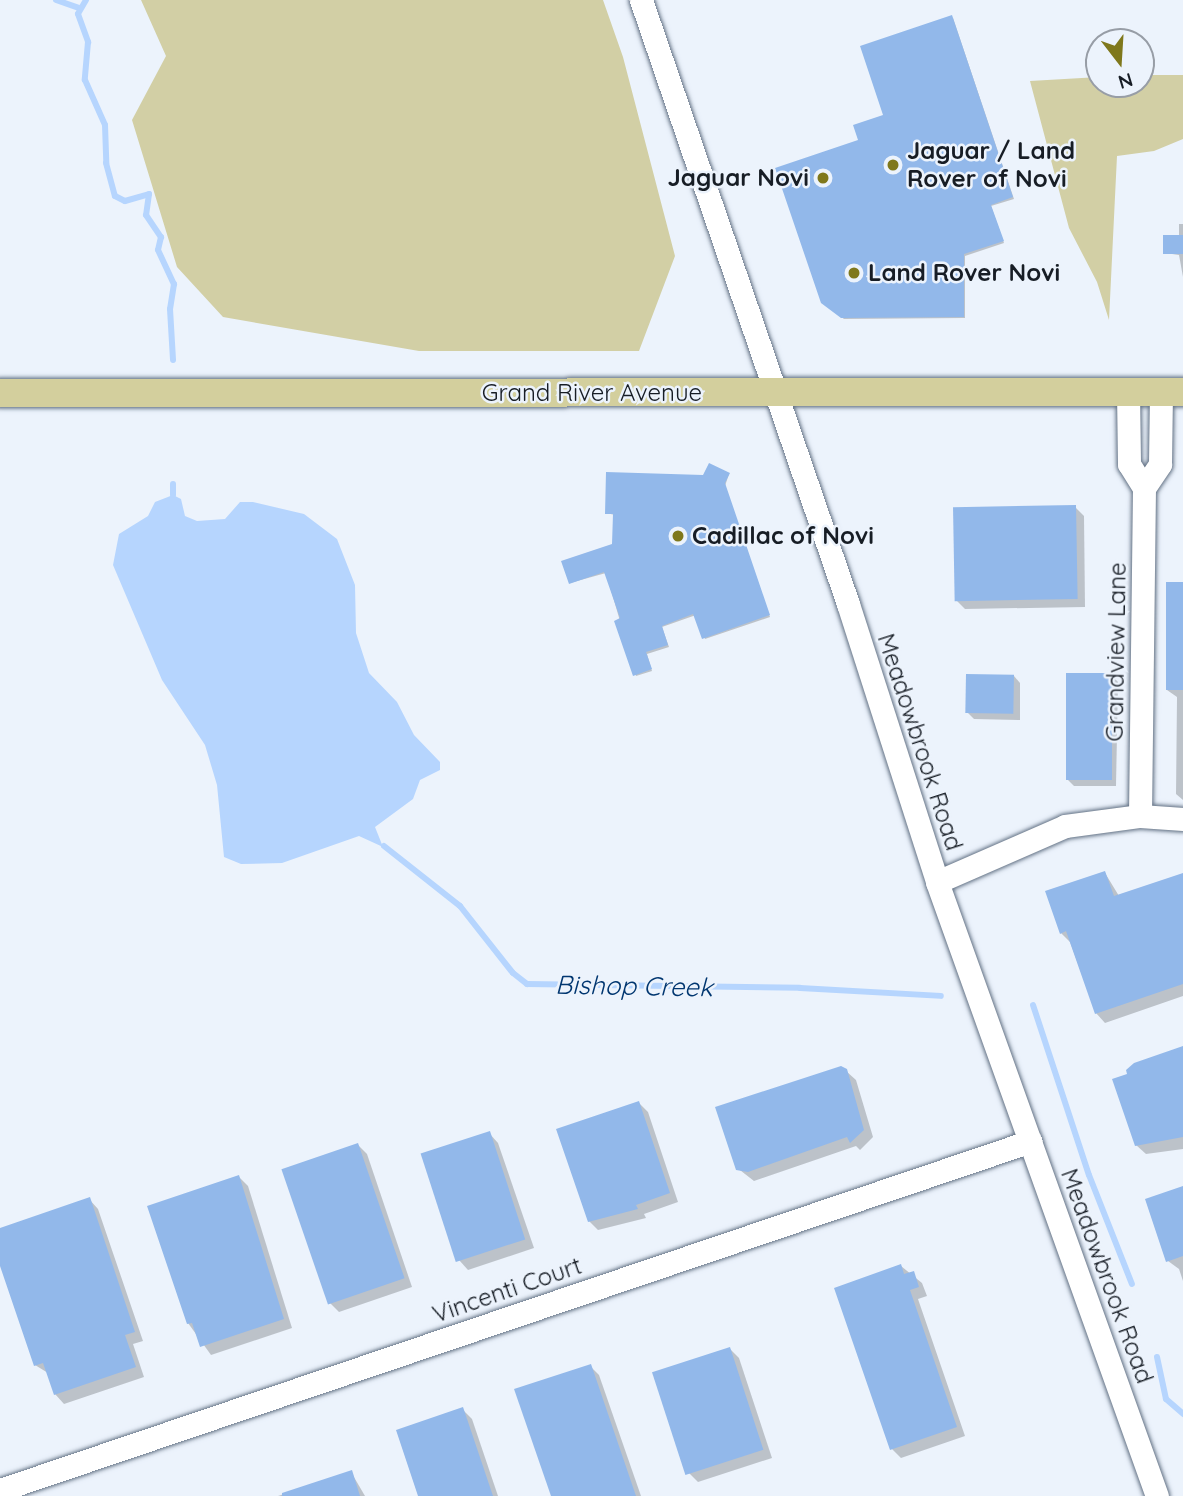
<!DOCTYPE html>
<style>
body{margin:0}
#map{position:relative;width:1183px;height:1496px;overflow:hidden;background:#ecf3fc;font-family:Quicksand,sans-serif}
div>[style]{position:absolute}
.green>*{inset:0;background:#d2cfa5}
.water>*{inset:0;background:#b6d5fe}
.shadow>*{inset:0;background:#0003}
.stream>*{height:6px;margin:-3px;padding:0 3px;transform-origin:3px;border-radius:3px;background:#b6d5fe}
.building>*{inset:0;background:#92b8ea;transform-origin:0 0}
.roads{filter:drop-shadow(0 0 2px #637285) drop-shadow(0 0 2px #637285)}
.minor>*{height:23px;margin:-11.5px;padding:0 11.5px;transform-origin:11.5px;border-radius:11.5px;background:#fff}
.major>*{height:28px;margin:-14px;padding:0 14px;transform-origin:14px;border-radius:14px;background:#d3cf9d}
.dots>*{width:19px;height:19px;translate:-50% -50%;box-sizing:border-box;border:4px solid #ecf3fc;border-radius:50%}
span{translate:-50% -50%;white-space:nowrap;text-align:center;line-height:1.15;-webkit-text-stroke:5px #ecf3fc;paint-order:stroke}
.poi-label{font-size:24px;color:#171d25;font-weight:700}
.left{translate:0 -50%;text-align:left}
.right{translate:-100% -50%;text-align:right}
.street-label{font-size:24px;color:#171d25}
.water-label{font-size:26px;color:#003670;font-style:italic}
.north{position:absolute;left:1085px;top:28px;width:70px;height:70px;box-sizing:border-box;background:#ecf3fc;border:2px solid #979da6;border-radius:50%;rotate:163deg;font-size:19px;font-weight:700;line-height:28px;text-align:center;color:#171d25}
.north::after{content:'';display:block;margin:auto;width:24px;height:32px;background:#7f781c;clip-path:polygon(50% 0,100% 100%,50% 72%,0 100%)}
</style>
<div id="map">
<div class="green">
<div style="clip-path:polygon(141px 0,603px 0,623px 57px,675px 256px,639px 351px,419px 351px,223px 317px,177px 267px,132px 120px,166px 56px)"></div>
<div style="clip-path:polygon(1141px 75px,1183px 75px,1183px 139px,1154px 151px,1117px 156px,1109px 320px,1097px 282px,1069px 228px,1030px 81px,1099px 77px,1099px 84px,1141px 84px)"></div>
</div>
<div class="water">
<div style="clip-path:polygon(173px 495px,181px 499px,185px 516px,197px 521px,225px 519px,240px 502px,253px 502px,304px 514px,337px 539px,355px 585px,356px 633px,369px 673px,397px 702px,414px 735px,440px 762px,440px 770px,420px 780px,413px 799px,375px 827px,383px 847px,359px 836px,282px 863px,241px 864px,224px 857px,217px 785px,205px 745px,162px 680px,113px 565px,119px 534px,148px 516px,155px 502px)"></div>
</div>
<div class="shadow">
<div style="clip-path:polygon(953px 18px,1014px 199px,991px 206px,1004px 243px,965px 256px,965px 318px,844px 319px,824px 304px,860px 141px,886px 116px)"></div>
<div style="clip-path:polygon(1179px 224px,1183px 224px,1183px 277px,1179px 255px,1165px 253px,1179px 237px)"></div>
<div style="clip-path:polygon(729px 474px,725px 486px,770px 617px,705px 639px,696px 615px,662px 627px,669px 647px,647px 654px,652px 671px,636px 676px,606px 573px,570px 583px,614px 545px,615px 515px,606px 513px,704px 477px)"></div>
<div style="clip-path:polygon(1075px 507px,1084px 516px,1085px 607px,965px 609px,955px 599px)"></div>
<div style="clip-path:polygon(1183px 584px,1183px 800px,1176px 794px,1177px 697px,1167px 690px)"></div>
<div style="clip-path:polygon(1111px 675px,1118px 682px,1116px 786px,1074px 786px,1067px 779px)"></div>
<div style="clip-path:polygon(1014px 676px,1020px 683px,1020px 720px,974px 719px,968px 713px)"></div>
<div style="clip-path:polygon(1105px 873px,1119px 896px,1183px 874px,1183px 996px,1105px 1023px,1096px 1013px,1070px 942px,1061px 933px)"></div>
<div style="clip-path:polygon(1183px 1048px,1183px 1149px,1146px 1154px,1136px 1145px)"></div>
<div style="clip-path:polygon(846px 1071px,856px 1080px,873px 1137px,860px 1150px,856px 1146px,754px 1181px,736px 1167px)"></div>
<div style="clip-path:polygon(639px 1103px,648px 1112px,678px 1202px,644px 1214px,646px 1218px,598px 1230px,589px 1221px)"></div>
<div style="clip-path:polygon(489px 1133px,498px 1143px,534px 1248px,468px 1270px,459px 1260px)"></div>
<div style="clip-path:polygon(358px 1145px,367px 1154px,412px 1287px,339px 1312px,330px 1303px)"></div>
<div style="clip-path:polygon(239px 1177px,248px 1186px,292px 1328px,211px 1355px,188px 1323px)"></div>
<div style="clip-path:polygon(1183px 1188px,1183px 1281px,1179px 1269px,1168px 1261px)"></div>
<div style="clip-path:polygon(89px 1199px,98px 1209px,143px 1341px,133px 1344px,144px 1377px,64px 1404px,55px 1394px,48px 1373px,35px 1365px,0 1261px,0 1230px)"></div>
<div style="clip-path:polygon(901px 1266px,922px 1283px,927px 1296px,918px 1299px,965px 1436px,901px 1458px,892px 1449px)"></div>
<div style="clip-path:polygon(730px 1349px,739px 1358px,772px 1458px,698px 1482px,689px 1473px)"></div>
<div style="clip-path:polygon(590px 1366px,599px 1375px,641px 1496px,552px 1496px)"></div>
<div style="clip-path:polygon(463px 1410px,472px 1419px,498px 1496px,420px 1496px)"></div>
<div style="clip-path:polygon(351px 1472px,365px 1496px,278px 1496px)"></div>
</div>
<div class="stream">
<div style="left:56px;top:0;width:24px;rotate:19deg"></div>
<div style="left:86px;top:0;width:16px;rotate:120deg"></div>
<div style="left:78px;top:14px;width:30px;rotate:70deg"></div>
<div style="left:88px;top:42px;width:38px;rotate:95deg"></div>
<div style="left:85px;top:80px;width:49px;rotate:66deg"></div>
<div style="left:105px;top:125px;width:38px;rotate:88deg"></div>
<div style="left:106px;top:163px;width:34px;rotate:75deg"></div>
<div style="left:115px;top:196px;width:11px;rotate:27deg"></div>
<div style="left:125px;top:201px;width:25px;rotate:-16deg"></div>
<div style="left:149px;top:194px;width:21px;rotate:98deg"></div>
<div style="left:146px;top:215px;width:27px;rotate:56deg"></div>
<div style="left:161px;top:237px;width:13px;rotate:103deg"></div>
<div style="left:158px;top:250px;width:38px;rotate:65deg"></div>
<div style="left:174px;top:284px;width:25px;rotate:99deg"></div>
<div style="left:170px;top:309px;width:51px;rotate:86.6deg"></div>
<div style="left:173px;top:484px;width:11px;rotate:90deg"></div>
<div style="left:384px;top:846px;width:97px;rotate:38.3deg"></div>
<div style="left:460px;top:906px;width:85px;rotate:51.7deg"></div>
<div style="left:513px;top:973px;width:18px;rotate:38deg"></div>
<div style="left:527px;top:984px;width:273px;rotate:0.8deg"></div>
<div style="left:800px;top:988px;width:141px;rotate:3.2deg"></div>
<div style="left:1033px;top:1005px;width:179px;rotate:71.8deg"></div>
<div style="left:1089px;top:1175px;width:117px;rotate:68.5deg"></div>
<div style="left:1157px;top:1357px;width:43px;rotate:77.9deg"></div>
<div style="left:1166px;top:1399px;width:23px;rotate:41deg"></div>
</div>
<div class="building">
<div style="clip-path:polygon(952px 15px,1013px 197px,991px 205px,1004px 241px,964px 254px,964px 317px,841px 318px,821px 303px,775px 168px,858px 140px,853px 125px,883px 115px,860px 46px)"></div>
<div style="left:1183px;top:235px;width:19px;height:20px;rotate:90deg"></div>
<div style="clip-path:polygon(709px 463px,730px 473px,725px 483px,770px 615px,702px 639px,693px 614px,662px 626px,668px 645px,646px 652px,652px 669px,633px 676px,614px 621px,620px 618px,604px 572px,569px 584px,561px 561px,612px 544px,613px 514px,605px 514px,606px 472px,703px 475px)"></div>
<div style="left:1076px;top:505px;width:94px;height:123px;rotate:89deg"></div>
<div style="left:1166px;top:582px;width:17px;height:108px"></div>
<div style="left:1066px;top:673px;width:46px;height:107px"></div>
<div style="left:966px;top:674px;width:48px;height:39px;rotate:1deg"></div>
<div style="clip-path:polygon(1105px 871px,1114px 896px,1183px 873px,1183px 984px,1095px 1014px,1066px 931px,1060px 934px,1045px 891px)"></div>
<div style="clip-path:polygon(1183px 1046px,1183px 1137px,1135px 1146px,1112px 1079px,1127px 1074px,1126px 1070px,1134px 1063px)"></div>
<div style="clip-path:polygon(841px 1066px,847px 1069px,864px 1130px,850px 1143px,847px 1137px,748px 1172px,736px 1170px,715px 1107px)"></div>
<div style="clip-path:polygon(639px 1101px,670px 1193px,636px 1205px,638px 1209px,588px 1222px,556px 1129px)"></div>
<div style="left:490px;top:1131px;width:114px;height:73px;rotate:72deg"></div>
<div style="left:358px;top:1143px;width:143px;height:81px;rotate:71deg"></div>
<div style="clip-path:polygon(239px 1175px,284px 1319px,200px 1347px,192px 1323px,187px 1324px,147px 1206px)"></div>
<div style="clip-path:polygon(1183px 1186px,1183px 1256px,1166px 1262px,1145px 1199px)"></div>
<div style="clip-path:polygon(90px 1197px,135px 1332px,125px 1335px,136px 1367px,54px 1395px,43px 1363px,34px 1366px,0 1266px,0 1228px)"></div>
<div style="clip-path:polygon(901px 1264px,904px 1274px,914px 1271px,919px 1287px,910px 1290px,957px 1427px,890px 1450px,834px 1288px)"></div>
<div style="left:730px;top:1347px;width:108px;height:82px;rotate:72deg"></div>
<div style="clip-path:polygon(591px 1364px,636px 1496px,551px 1496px,514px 1389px)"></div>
<div style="clip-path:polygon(463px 1407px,493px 1496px,418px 1496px,396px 1430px)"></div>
<div style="clip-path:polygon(352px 1470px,360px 1496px,282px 1496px,282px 1493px)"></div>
</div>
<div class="roads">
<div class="minor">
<div style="left:641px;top:0;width:638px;rotate:71.08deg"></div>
<div style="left:848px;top:604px;width:292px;rotate:72.2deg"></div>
<div style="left:937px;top:882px;width:652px;rotate:70.29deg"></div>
<div style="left:1128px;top:391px;width:73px;rotate:89.2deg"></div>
<div style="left:1129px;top:464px;width:28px;rotate:58deg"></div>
<div style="left:1144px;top:488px;width:328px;rotate:90.7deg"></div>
<div style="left:1144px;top:488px;width:29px;rotate:-56deg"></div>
<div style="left:1160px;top:464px;width:72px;rotate:-89.2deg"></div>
<div style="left:937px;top:882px;width:140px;rotate:-23.6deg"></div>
<div style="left:1065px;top:826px;width:76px;rotate:-7.6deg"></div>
<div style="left:1140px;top:816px;width:43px;rotate:4deg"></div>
<div style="left:0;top:1490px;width:1088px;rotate:-18.7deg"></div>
</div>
<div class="major">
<div style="left:0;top:393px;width:1183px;rotate:-0.05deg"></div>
</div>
</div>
<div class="dots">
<div style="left:893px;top:165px;background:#7f781c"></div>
<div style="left:823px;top:178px;background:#7f781c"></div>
<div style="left:854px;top:273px;background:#7f781c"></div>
<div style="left:678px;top:536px;background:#7f781c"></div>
</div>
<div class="poi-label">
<span class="left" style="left:907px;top:165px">Jaguar / Land<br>Rover of Novi</span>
<span class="right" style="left:809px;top:178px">Jaguar Novi</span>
<span class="left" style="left:868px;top:273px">Land Rover Novi</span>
<span class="left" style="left:692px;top:536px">Cadillac of Novi</span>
</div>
<div class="street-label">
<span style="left:592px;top:393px">Grand River Avenue</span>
<span style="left:1116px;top:652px;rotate:-89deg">Grandview Lane</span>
<span style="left:920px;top:742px;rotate:72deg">Meadowbrook Road</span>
<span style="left:1107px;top:1276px;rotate:70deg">Meadowbrook Road</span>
<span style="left:507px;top:1290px;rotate:-19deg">Vincenti Court</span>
</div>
<div class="water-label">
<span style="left:634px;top:986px;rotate:1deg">Bishop Creek</span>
</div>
<div class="north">N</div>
</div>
